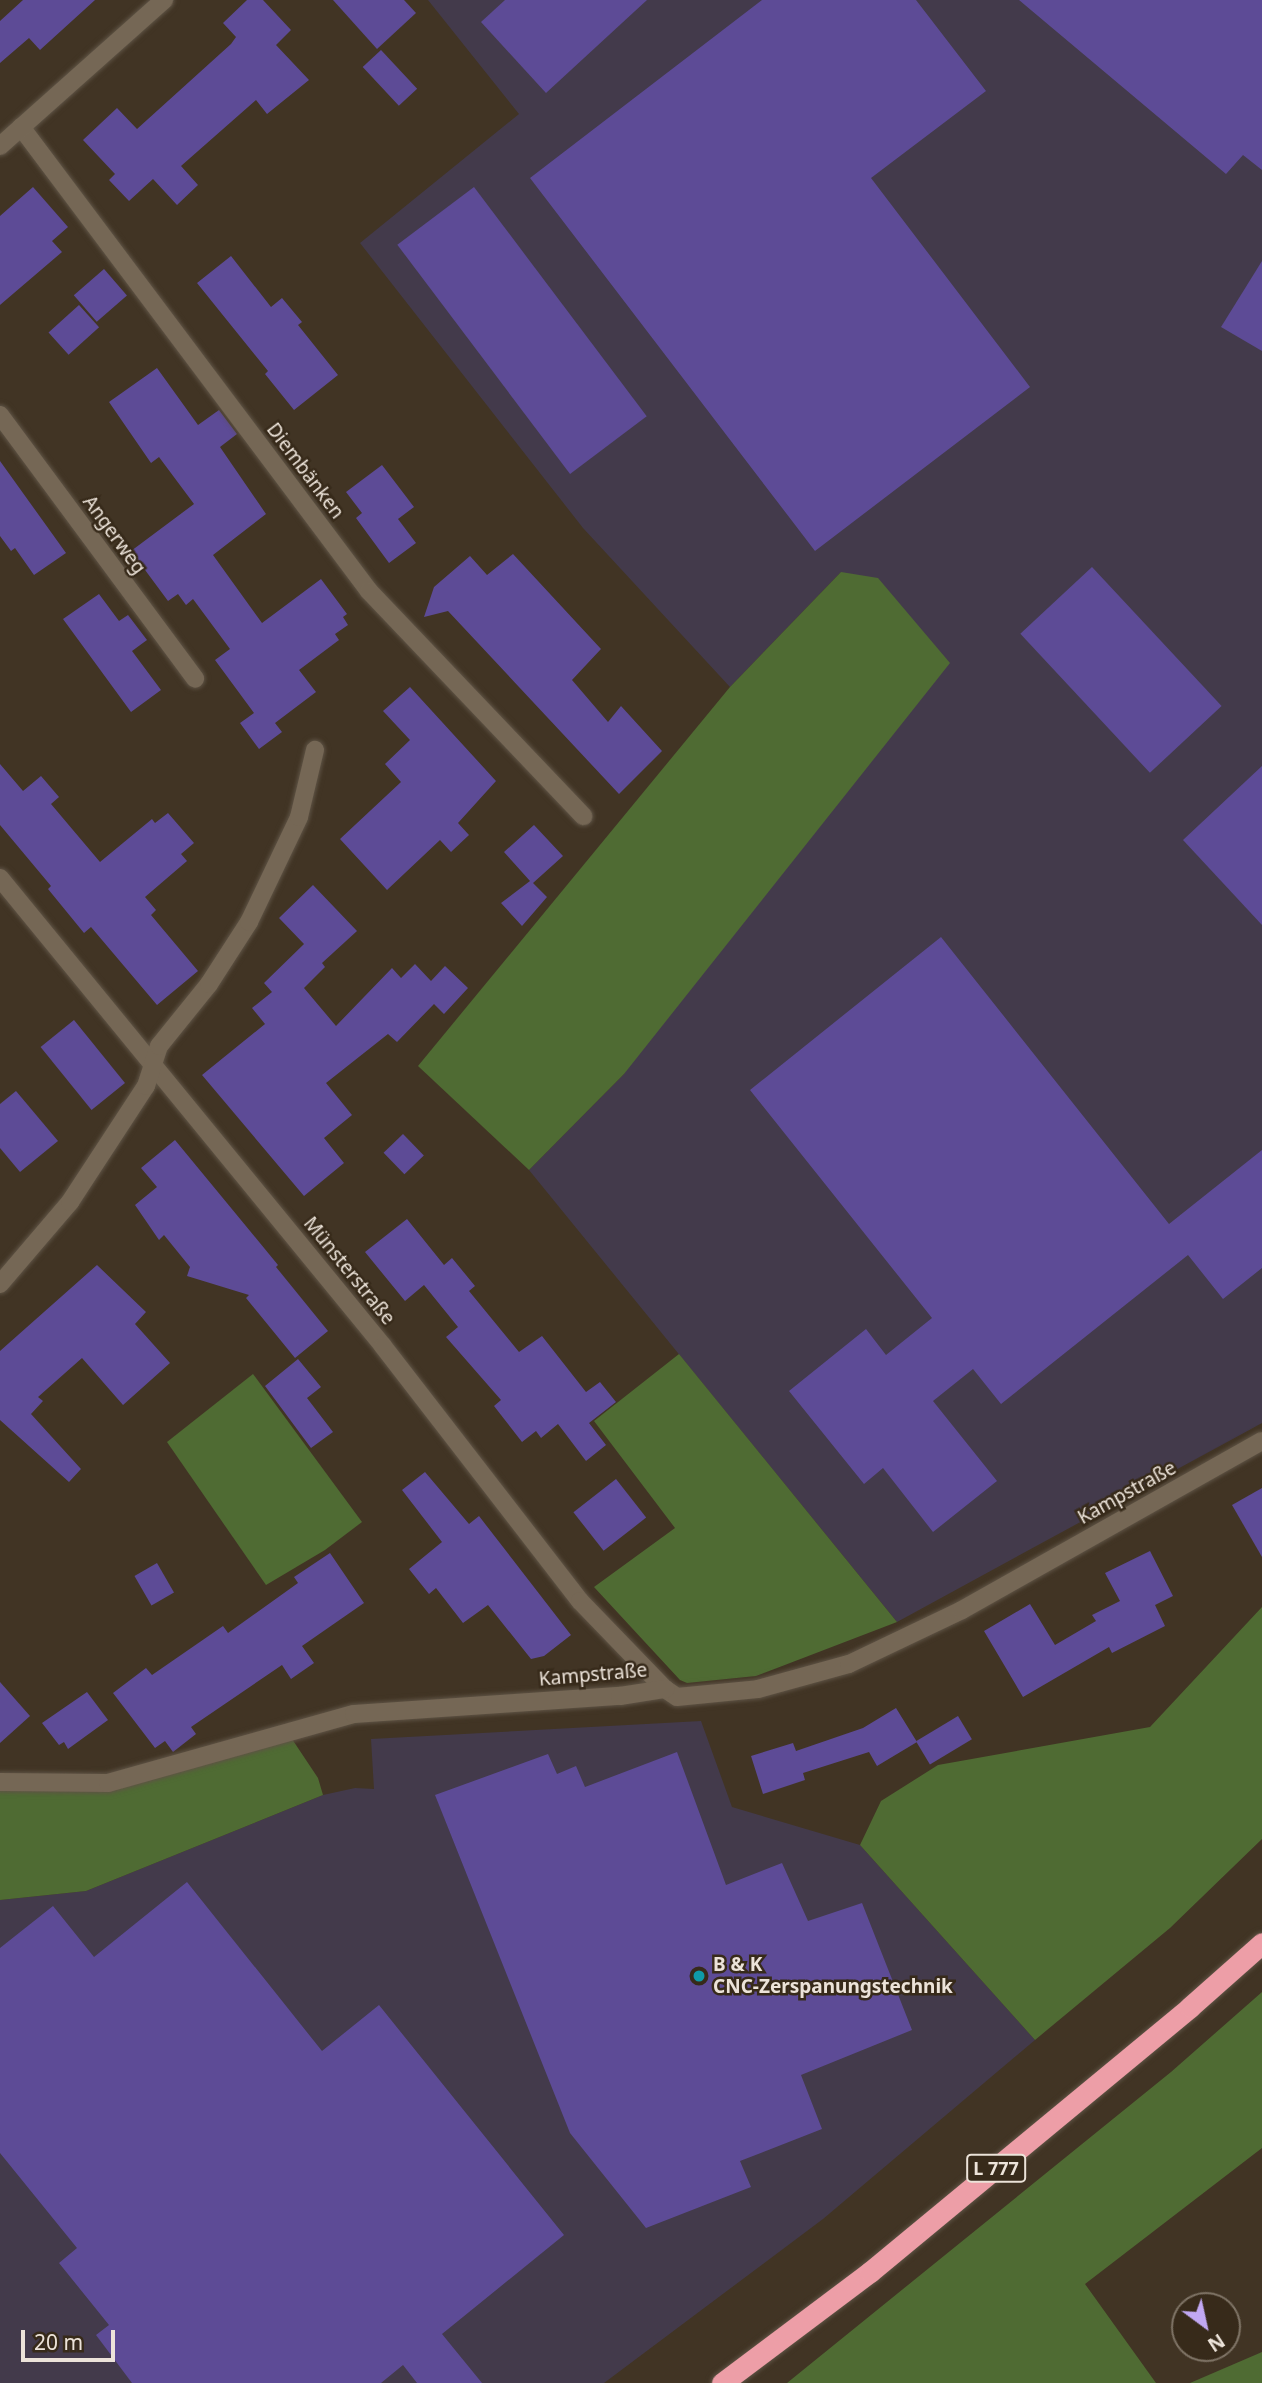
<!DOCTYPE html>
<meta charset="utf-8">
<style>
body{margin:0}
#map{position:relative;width:1262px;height:2383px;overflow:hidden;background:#413424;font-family:"Noto Sans",sans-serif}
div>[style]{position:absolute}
.industrial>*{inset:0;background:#433a4b}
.green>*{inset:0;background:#4f6b33}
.building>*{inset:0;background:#5d4b96;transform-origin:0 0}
.roads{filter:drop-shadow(0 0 2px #5e5345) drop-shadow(0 0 2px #5e5345)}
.street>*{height:18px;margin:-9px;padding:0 9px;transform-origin:9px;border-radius:9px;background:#756755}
.highway>*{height:21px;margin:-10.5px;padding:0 10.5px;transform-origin:10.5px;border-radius:10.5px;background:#ed9ea7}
.dots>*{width:19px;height:19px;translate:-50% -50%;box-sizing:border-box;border:4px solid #372a1a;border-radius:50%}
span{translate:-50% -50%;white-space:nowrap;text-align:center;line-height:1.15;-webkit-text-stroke:5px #372a1a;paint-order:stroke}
.shield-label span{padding:2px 5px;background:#372a1a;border:2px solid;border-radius:5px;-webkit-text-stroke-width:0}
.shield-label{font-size:18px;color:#ece3d9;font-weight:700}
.street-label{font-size:19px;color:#ece3d9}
.poi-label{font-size:19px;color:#ece3d9;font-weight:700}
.left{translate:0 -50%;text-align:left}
.north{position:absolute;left:1171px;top:2292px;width:70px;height:70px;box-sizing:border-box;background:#372a1a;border:2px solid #7f7466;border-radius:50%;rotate:147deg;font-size:19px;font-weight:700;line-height:28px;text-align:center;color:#ece3d9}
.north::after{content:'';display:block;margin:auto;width:24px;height:32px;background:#c1a8f3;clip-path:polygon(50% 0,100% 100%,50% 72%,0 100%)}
.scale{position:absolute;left:21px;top:2330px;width:94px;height:32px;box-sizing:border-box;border:4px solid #ece3d9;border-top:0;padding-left:9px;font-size:21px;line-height:24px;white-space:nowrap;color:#ece3d9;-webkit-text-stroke:5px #372a1a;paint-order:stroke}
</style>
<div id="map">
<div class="industrial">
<div style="clip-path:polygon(428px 0,1262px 0,1262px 1423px,897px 1622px,529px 1170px,624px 1074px,841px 572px,730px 687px,583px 528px,360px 243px,519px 114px)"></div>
<div style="clip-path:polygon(701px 1721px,732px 1807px,860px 1845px,1035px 2040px,823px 2219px,604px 2383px,0 2383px,0 1900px,86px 1891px,323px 1795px,355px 1788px,374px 1789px,371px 1739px)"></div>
</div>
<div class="green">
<div style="clip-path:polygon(841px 572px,878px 578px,950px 663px,624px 1074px,529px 1170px,418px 1066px,730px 687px)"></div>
<div style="clip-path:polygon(679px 1354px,897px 1622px,756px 1676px,687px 1683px,680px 1680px,594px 1587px,675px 1528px,594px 1421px)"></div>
<div style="clip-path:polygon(253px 1374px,362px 1522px,325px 1550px,266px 1585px,167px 1442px)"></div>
<div style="clip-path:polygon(1262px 1607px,1262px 1839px,1170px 1928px,1035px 2040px,860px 1845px,881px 1801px,938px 1765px,1150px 1727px)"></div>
<div style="clip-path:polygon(292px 1739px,318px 1778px,323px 1795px,86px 1891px,0 1900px,0 1791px,109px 1786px)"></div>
<div style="clip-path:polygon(1262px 1992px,1262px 2148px,1085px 2284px,1156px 2383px,787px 2383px,1171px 2072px)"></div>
<div style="clip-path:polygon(1262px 2352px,1262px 2383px,1190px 2383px)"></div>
</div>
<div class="building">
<div style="clip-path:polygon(23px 0,95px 0,40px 50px,29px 38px,0 63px,0 21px)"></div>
<div style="clip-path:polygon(247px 0,263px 0,291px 30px,276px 45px,309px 80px,267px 114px,256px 100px,181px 166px,198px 185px,177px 205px,153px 179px,129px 201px,109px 180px,115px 174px,83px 140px,117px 108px,137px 129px,231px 44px,236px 37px,223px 23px)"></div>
<div style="clip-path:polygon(333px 0,404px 0,416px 13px,377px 49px)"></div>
<div style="clip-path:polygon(505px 0,647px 0,546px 93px,481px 22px)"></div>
<div style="clip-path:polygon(762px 0,916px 0,986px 91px,871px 178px,1030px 387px,815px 551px,530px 178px)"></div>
<div style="clip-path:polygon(1019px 0,1262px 0,1262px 170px,1243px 155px,1226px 174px)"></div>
<div style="left:381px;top:50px;width:53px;height:25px;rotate:47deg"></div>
<div style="clip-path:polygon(33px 187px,68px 227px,52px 241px,62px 252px,0 305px,0 216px)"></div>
<div style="left:474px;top:187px;width:287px;height:96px;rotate:53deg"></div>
<div style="clip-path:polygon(231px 256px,271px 307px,282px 298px,302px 322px,298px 325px,338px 375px,294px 410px,265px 374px,268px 371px,197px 283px)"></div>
<div style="clip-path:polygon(1262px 261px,1262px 351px,1221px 327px)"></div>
<div style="left:104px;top:269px;width:35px;height:40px;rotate:49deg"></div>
<div style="left:79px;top:305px;width:30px;height:41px;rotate:48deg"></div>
<div style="clip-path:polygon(157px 368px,198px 425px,219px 410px,237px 434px,220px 447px,266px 514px,213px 555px,262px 623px,321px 579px,347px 614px,343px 617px,348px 625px,335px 634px,339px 640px,299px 670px,316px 692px,275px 723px,282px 732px,259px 749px,240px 723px,254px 713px,215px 660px,230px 649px,193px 599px,186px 605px,178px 594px,168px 601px,131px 551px,194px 504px,159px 457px,151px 463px,109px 402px)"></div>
<div style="clip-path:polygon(0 461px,66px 553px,34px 575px,15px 548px,11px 551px,0 536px)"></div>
<div style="clip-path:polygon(382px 465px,414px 507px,398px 519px,416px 543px,389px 563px,356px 518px,362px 513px,346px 492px)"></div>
<div style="clip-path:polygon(513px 554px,601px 649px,572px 680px,608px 722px,621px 706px,662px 751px,619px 794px,448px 611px,424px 617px,434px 587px,470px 556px,487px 575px)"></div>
<div style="left:1092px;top:567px;width:190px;height:98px;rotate:47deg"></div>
<div style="clip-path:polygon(99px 594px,119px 621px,128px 615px,147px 640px,132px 651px,161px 690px,131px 712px,63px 619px)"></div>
<div style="clip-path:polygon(410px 687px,496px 781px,458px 823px,469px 835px,451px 852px,440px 840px,387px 890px,340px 839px,401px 782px,385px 764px,410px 740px,383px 711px)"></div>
<div style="clip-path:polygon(0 764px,23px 791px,41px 776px,59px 797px,51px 804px,100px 862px,152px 819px,155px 823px,168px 813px,194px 843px,181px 854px,187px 861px,145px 897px,156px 910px,151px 915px,198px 971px,157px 1005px,91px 927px,84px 933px,48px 889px,51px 886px,0 825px)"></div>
<div style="clip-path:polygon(1262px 766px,1262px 925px,1183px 840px)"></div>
<div style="clip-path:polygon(534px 825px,563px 856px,533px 883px,547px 897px,522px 926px,501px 903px,530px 881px,504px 852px)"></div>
<div style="clip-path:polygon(313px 885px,357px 931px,322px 963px,325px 967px,304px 988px,336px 1026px,392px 968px,401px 978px,415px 964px,431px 981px,445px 966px,468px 988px,444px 1014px,434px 1004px,397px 1042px,388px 1034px,326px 1083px,352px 1115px,324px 1138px,344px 1163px,304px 1196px,202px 1075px,265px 1024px,252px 1008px,272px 992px,264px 983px,304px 944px,279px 918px)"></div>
<div style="clip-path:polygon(941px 937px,1169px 1224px,1262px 1150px,1262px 1268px,1223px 1299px,1188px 1255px,1001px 1404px,973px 1369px,933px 1401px,997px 1481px,933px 1532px,883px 1468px,864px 1484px,789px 1391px,866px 1329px,886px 1355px,932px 1318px,750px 1090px)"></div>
<div style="left:74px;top:1020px;width:81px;height:43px;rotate:51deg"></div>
<div style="clip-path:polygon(16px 1091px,58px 1141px,20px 1172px,0 1148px,0 1104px)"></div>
<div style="left:403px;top:1134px;width:30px;height:27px;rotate:46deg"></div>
<div style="clip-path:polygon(175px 1140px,278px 1265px,276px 1267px,328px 1331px,295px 1358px,246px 1298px,249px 1295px,187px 1276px,190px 1267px,164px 1235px,159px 1240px,135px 1205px,157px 1187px,141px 1168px)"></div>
<div style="clip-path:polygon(407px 1219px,444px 1265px,452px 1258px,475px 1286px,469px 1291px,519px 1352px,542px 1336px,586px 1392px,600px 1382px,616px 1402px,589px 1423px,606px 1445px,586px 1461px,558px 1424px,541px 1438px,536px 1431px,522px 1442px,494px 1406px,501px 1400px,446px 1337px,458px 1327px,424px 1285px,405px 1301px,365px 1252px)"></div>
<div style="clip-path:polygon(97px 1265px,146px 1312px,135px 1324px,170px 1363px,123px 1405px,82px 1358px,38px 1397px,43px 1401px,31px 1414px,81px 1469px,69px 1482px,0 1420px,0 1351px)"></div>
<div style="clip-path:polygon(298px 1359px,321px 1387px,307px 1398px,333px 1432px,311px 1448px,265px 1386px)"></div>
<div style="clip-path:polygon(425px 1472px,469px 1524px,479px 1516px,571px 1635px,544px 1656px,531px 1659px,488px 1605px,463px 1623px,436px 1588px,429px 1594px,409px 1569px,442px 1542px,402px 1490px)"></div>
<div style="left:616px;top:1479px;width:49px;height:54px;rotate:52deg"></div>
<div style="clip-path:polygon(1262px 1488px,1262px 1557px,1232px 1505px)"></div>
<div style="clip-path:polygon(1150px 1551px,1173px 1596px,1155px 1605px,1165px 1626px,1112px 1653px,1109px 1647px,1023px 1697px,984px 1631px,1030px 1604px,1055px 1645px,1096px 1621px,1092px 1615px,1120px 1601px,1105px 1573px)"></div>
<div style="clip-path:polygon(330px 1553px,364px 1603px,302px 1646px,314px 1663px,291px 1679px,282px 1665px,191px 1727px,196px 1734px,173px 1752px,165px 1741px,155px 1748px,113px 1693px,146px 1668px,152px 1675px,223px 1626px,228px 1633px,298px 1583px,294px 1577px)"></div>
<div style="left:157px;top:1563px;width:34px;height:26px;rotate:60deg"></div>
<div style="clip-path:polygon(0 1682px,30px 1716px,0 1743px)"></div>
<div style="clip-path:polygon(87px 1692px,108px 1720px,68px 1749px,64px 1742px,59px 1745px,42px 1723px)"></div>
<div style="clip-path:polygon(896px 1708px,917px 1742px,877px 1766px,869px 1752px,803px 1773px,805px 1780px,763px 1794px,751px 1756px,793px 1743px,796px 1751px,863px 1728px)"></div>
<div style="left:958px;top:1716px;width:27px;height:49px;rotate:59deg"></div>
<div style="clip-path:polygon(677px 1752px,726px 1885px,782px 1863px,808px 1921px,862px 1903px,912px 2030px,801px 2075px,822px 2129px,740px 2161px,751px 2187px,646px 2228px,570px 2133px,435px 1795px,548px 1754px,557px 1774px,576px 1766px,585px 1787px)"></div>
<div style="clip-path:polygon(187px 1882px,322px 2051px,379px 2005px,564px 2235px,442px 2334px,482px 2383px,417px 2383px,403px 2365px,381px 2383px,132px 2383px,96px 2335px,109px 2325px,59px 2263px,77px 2248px,0 2153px,0 1948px,53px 1906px,94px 1957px)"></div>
</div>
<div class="roads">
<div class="street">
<div style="left:21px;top:127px;width:580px;rotate:53.13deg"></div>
<div style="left:369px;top:591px;width:311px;rotate:46.4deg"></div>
<div style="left:0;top:146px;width:220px;rotate:-41.7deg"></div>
<div style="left:0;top:415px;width:328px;rotate:53.5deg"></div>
<div style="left:0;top:878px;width:605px;rotate:50.7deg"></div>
<div style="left:383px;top:1346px;width:322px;rotate:52.3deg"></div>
<div style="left:580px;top:1601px;width:122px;rotate:46deg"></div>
<div style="left:665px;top:1689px;width:14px;rotate:34deg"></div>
<div style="left:677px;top:1697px;width:81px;rotate:-5.6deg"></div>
<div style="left:758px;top:1689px;width:94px;rotate:-15.4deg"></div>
<div style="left:849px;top:1664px;width:125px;rotate:-25.5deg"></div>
<div style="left:962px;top:1610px;width:344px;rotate:-29.4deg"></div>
<div style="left:0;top:1284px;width:108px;rotate:-49.5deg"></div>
<div style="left:70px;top:1202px;width:139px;rotate:-56.8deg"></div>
<div style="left:146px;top:1086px;width:42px;rotate:-72deg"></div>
<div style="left:159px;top:1046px;width:80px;rotate:-51.1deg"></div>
<div style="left:209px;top:984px;width:74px;rotate:-57.2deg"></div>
<div style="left:249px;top:922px;width:116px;rotate:-64.5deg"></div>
<div style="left:299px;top:817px;width:69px;rotate:-76.6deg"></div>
<div style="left:0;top:1782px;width:108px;rotate:0.5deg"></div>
<div style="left:108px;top:1783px;width:255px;rotate:-15.7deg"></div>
<div style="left:354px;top:1714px;width:267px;rotate:-3.9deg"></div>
<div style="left:620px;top:1696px;width:46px;rotate:-8.8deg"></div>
</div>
<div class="highway">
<div style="left:722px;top:2383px;width:185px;rotate:-36.9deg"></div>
<div style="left:870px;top:2272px;width:415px;rotate:-39.6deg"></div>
<div style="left:1190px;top:2007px;width:96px;rotate:-41.6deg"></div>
</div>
</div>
<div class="dots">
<div style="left:699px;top:1976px;background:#0f9aa8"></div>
</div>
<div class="shield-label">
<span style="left:996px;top:2168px">L 777</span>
</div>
<div class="street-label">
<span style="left:305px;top:471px;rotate:53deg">Diembänken</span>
<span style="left:114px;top:535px;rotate:54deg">Angerweg</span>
<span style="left:349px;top:1271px;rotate:51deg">Münsterstraße</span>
<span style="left:1127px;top:1493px;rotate:-29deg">Kampstraße</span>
<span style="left:593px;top:1675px;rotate:-5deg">Kampstraße</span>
</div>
<div class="poi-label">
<span class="left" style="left:713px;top:1976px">B &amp; K<br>CNC-Zerspanungstechnik</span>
</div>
<div class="north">N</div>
<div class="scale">20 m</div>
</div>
